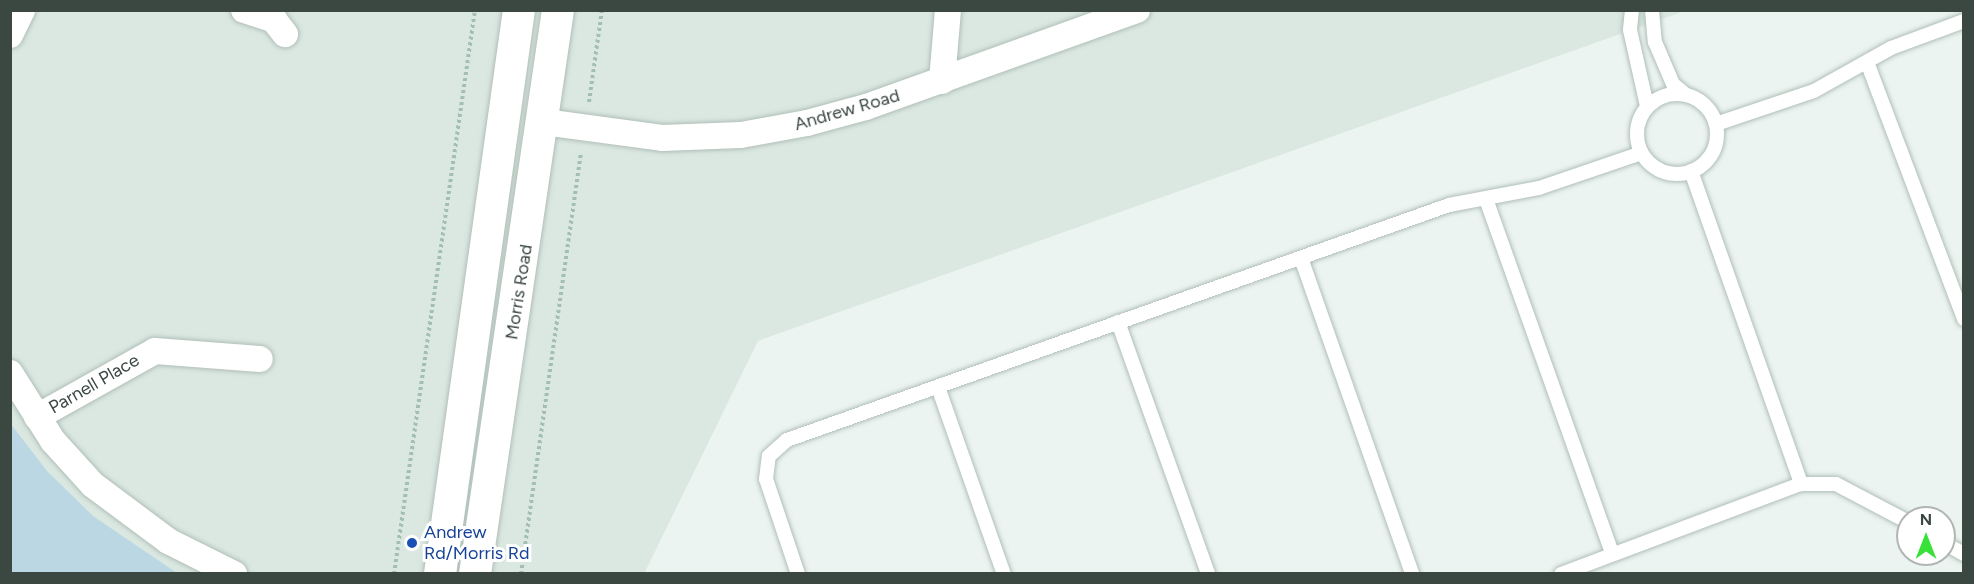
<!DOCTYPE html>
<style>
body{margin:0}
#map{position:relative;width:1974px;height:584px;overflow:hidden;background:#ecf4f1;font-family:Figtree,sans-serif}
div>[style]{position:absolute}
.residential>*{inset:0;background:#dbe8e2}
.green>*{inset:0;background:#bbd7e3}
.path>*{height:4px;margin-top:-2px;transform-origin:0;background:repeating-linear-gradient(90deg,#a3bfb1 0 3px,transparent 0 6px)}
.roads{filter:drop-shadow(0 0 2px #b0bfb7) drop-shadow(0 0 2px #b0bfb7)}
.service>*{height:14px;margin:-7px;padding:0 7px;transform-origin:7px;border-radius:7px;background:#fff}
.service>.ring{margin:-7px;padding:0;box-sizing:content-box;background:none;border:14px solid #fff;border-radius:50%}
.minor>*{height:26px;margin:-13px;padding:0 13px;transform-origin:13px;border-radius:13px;background:#fff}
.tertiary>*{height:32px;margin:-16px;padding:0 16px;transform-origin:16px;border-radius:16px;background:#fff}
.dots>*{width:16px;height:16px;translate:-50% -50%;box-sizing:border-box;border:3px solid #fff;border-radius:50%}
span{translate:-50% -50%;white-space:nowrap;text-align:center;line-height:1.15;-webkit-text-stroke:6px #fff;paint-order:stroke}
.street-label{font-size:18px;color:#3b4841}
.transit-label{font-size:18px;color:#164399}
.left{translate:0 -50%;text-align:left}
.frame{position:absolute;inset:0;border:12px solid #3b4841;pointer-events:none}
.north{position:absolute;left:1896px;top:506px;width:60px;height:60px;box-sizing:border-box;background:#fff;border:2px solid #b1b6b3;border-radius:50%;rotate:0deg;font-size:16px;font-weight:700;line-height:24px;text-align:center;color:#3b4841}
.north::after{content:'';display:block;margin:auto;width:21px;height:27px;background:#37e137;clip-path:polygon(50% 0,100% 100%,50% 72%,0 100%)}
</style>
<div id="map">
<div class="residential">
<div style="clip-path:polygon(10px 11px,1685px 11px,758px 341px,644px 574px,11px 573px)"></div>
</div>
<div class="green">
<div style="clip-path:polygon(10px 423px,47px 471px,93px 516px,177px 573px,11px 573px)"></div>
</div>
<div class="path">
<div style="left:589px;top:102px;width:93px;rotate:-82deg"></div>
<div style="left:394px;top:574px;width:570px;rotate:-81.83deg"></div>
<div style="left:521px;top:574px;width:424px;rotate:-81.9deg"></div>
</div>
<div class="roads">
<div class="service">
<div style="left:1632px;top:10px;width:20px;rotate:96deg"></div>
<div style="left:1630px;top:30px;width:78px;rotate:77.4deg"></div>
<div style="left:1652px;top:10px;width:32px;rotate:85deg"></div>
<div style="left:1655px;top:42px;width:46px;rotate:66.8deg"></div>
<div style="left:1673px;top:84px;width:17px;rotate:40deg"></div>
<div style="left:1867px;top:62px;width:275px;rotate:69.3deg"></div>
<div class="ring" style="left:1637px;top:94px;width:66px;height:66px"></div>
<div style="left:1716px;top:124px;width:103px;rotate:-18.6deg"></div>
<div style="left:1814px;top:91px;width:88px;rotate:-29.2deg"></div>
<div style="left:1891px;top:48px;width:78px;rotate:-20.3deg"></div>
<div style="left:1691px;top:171px;width:332px;rotate:70.6deg"></div>
<div style="left:1801px;top:484px;width:35px"></div>
<div style="left:1836px;top:484px;width:81px;rotate:27.8deg"></div>
<div style="left:1486px;top:199px;width:376px;rotate:70.4deg"></div>
<div style="left:1301px;top:258px;width:335px;rotate:70.6deg"></div>
<div style="left:1118px;top:322px;width:268px;rotate:70.3deg"></div>
<div style="left:938px;top:387px;width:198px;rotate:70.6deg"></div>
<div style="left:1944px;top:543px;width:23px;rotate:29deg"></div>
<div style="left:798px;top:574px;width:100px;rotate:-108.6deg"></div>
<div style="left:766px;top:479px;width:23px;rotate:-83deg"></div>
<div style="left:769px;top:456px;width:24px;rotate:-42deg"></div>
<div style="left:787px;top:440px;width:702px;rotate:-19.54deg"></div>
<div style="left:1449px;top:205px;width:92px;rotate:-10.7deg"></div>
<div style="left:1539px;top:188px;width:108px;rotate:-18.9deg"></div>
<div style="left:1561px;top:574px;width:256px;rotate:-20.6deg"></div>
</div>
<div class="minor">
<div style="left:244px;top:10px;width:32px;rotate:18deg"></div>
<div style="left:274px;top:20px;width:18px;rotate:52deg"></div>
<div style="left:10px;top:35px;width:28px;rotate:-64deg"></div>
<div style="left:942px;top:81px;width:71px;rotate:-85.2deg"></div>
<div style="left:544px;top:122px;width:119px;rotate:7.7deg"></div>
<div style="left:662px;top:138px;width:79px;rotate:-2.2deg"></div>
<div style="left:741px;top:135px;width:67px;rotate:-10.3deg"></div>
<div style="left:807px;top:123px;width:61px;rotate:-15.2deg"></div>
<div style="left:866px;top:107px;width:288px;rotate:-19.7deg"></div>
<div style="left:10px;top:373px;width:80px;rotate:57.7deg"></div>
<div style="left:53px;top:441px;width:59px;rotate:47.7deg"></div>
<div style="left:93px;top:485px;width:94px;rotate:36.7deg"></div>
<div style="left:168px;top:541px;width:74px;rotate:26.6deg"></div>
<div style="left:37px;top:417px;width:135px;rotate:-29.2deg"></div>
<div style="left:155px;top:351px;width:105px;rotate:4.4deg"></div>
</div>
<div class="tertiary">
<div style="left:440px;top:574px;width:570px;rotate:-82.03deg"></div>
<div style="left:475px;top:574px;width:570px;rotate:-81.63deg"></div>
</div>
</div>
<div class="dots">
<div style="left:412px;top:543px;background:#1a4fb4"></div>
</div>
<div class="street-label">
<span style="left:847px;top:110px;rotate:-16deg">Andrew Road</span>
<span style="left:519px;top:292px;rotate:-81deg">Morris Road</span>
<span style="left:94px;top:384px;rotate:-30deg">Parnell Place</span>
</div>
<div class="transit-label">
<span class="left" style="left:424px;top:543px">Andrew<br>Rd/Morris Rd</span>
</div>
<div class="frame"></div>
<div class="north">N</div>
</div>
